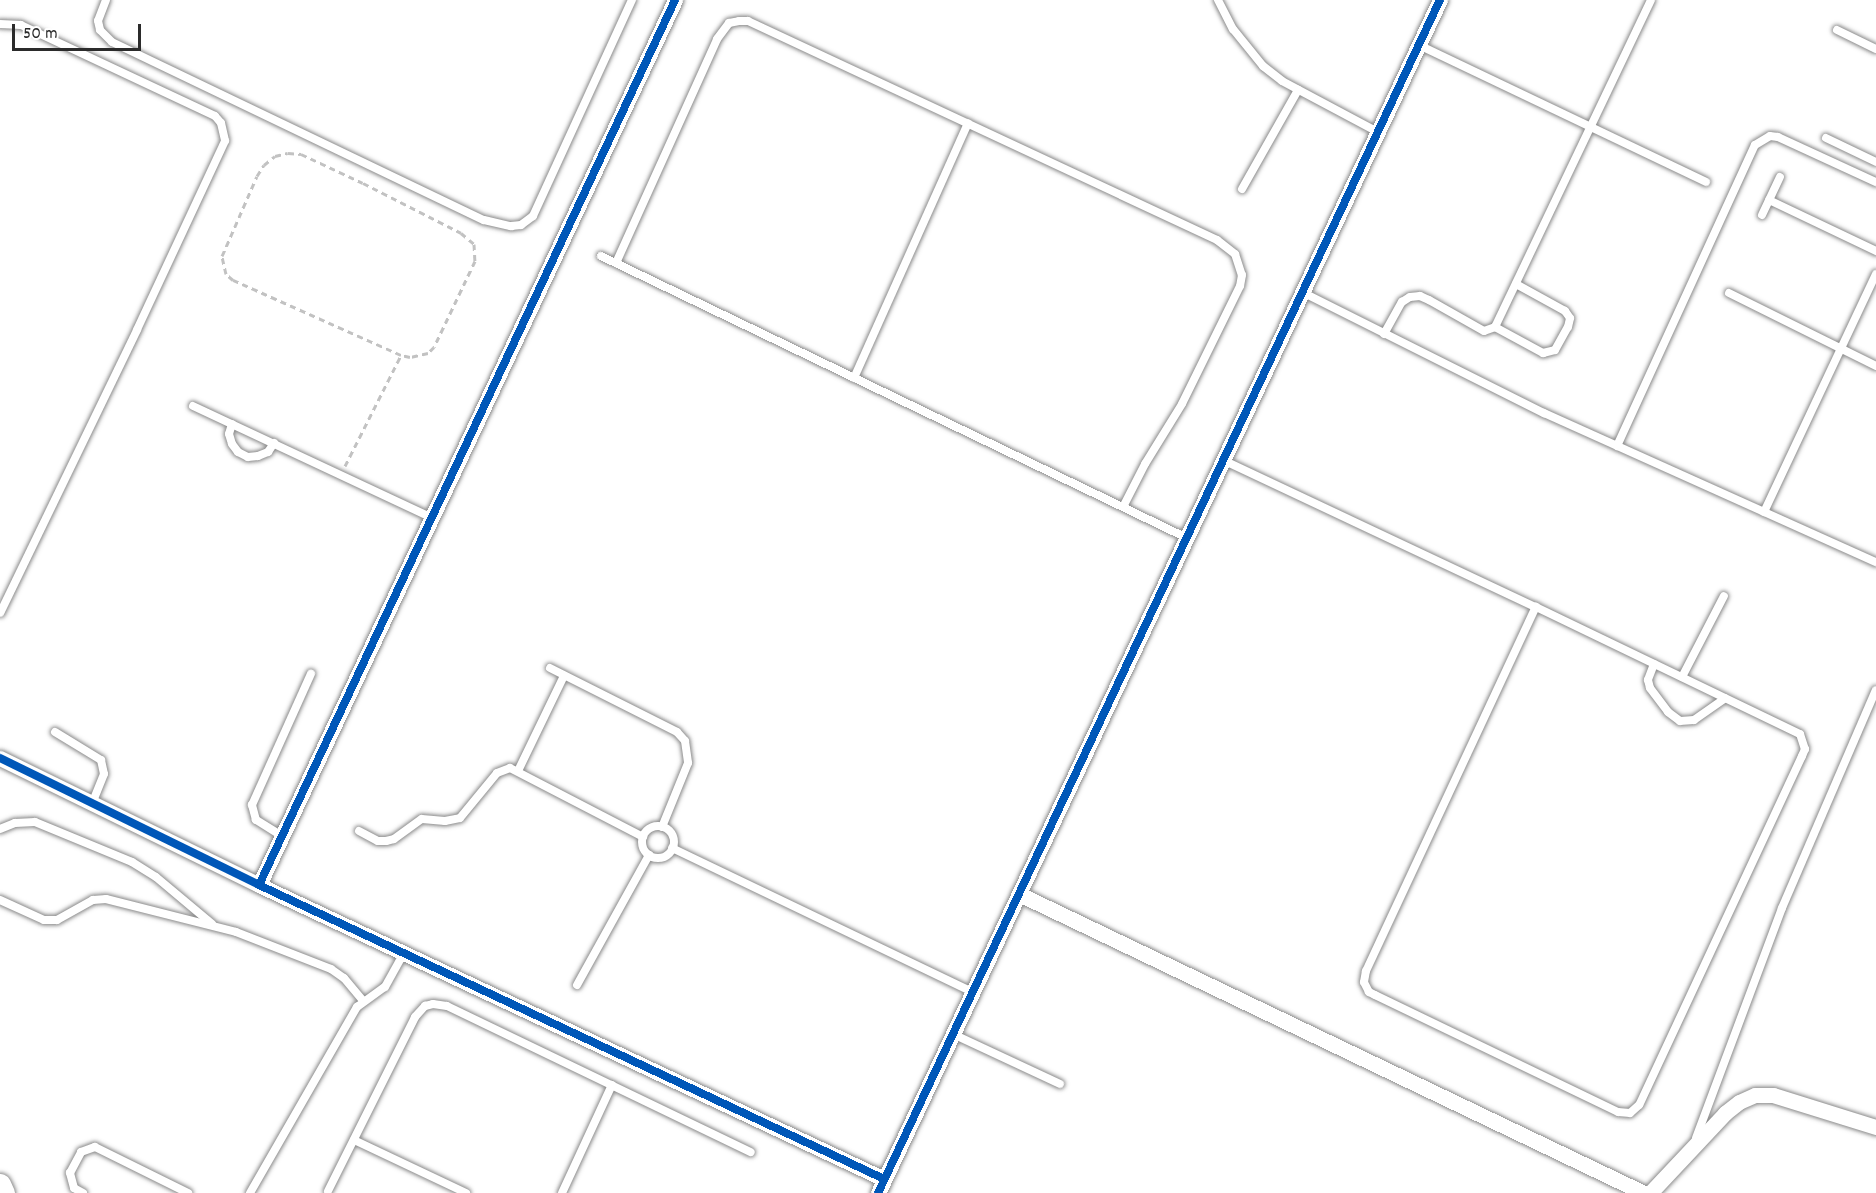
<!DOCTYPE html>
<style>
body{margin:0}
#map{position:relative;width:1876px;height:1193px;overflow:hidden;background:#fff;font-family:Dekko,sans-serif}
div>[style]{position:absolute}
.path>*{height:3px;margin-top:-1.5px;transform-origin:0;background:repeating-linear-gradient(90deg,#c2c2c2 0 6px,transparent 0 10.5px)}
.roads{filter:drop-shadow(0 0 2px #8a8a8a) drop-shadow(0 0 2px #8a8a8a)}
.lane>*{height:8px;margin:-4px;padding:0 4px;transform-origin:4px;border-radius:4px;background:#fff}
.lane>.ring{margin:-4px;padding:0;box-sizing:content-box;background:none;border:8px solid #fff;border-radius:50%}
.street>*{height:15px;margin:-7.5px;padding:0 7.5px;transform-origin:7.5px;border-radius:7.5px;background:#fff}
.secondary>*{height:21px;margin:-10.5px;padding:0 10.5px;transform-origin:10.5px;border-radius:10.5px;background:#fff}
.cycleway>*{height:8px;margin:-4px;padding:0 4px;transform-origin:4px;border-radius:4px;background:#0057b8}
span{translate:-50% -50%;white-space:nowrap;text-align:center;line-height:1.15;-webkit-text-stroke:4.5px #fff;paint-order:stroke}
.scale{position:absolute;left:12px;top:24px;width:129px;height:27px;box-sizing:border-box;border:3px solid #2b2b2b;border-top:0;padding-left:8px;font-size:18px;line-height:21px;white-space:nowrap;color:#2b2b2b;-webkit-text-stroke:4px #fff;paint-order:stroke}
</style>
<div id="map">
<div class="path">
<div style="left:288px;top:153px;width:13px;rotate:4deg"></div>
<div style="left:301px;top:154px;width:68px;rotate:25.1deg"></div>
<div style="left:363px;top:183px;width:110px;rotate:27deg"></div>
<div style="left:461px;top:233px;width:17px;rotate:40deg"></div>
<div style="left:474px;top:244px;width:17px;rotate:87deg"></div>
<div style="left:475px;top:261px;width:95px;rotate:115.5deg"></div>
<div style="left:434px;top:347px;width:8px;rotate:135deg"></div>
<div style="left:428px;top:353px;width:18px;rotate:167deg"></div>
<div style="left:410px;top:357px;width:9px;rotate:-167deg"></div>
<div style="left:401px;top:355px;width:184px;rotate:-155.9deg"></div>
<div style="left:233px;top:280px;width:9px;rotate:-139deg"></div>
<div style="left:226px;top:274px;width:18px;rotate:-103deg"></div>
<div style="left:222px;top:256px;width:87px;rotate:-66.4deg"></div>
<div style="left:257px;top:176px;width:13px;rotate:-58deg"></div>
<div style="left:264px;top:165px;width:14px;rotate:-39deg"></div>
<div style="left:275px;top:156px;width:13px;rotate:-13deg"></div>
<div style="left:345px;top:466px;width:124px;rotate:-63.2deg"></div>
</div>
<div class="roads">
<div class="lane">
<div style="left:106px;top:0;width:22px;rotate:111deg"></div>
<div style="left:98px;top:21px;width:9px;rotate:77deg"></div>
<div style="left:100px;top:30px;width:17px;rotate:45deg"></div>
<div style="left:112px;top:42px;width:412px;rotate:25.6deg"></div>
<div style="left:484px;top:220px;width:28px;rotate:13deg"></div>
<div style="left:511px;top:226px;width:10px;rotate:-6deg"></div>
<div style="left:521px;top:225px;width:15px;rotate:-37deg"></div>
<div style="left:533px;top:216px;width:238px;rotate:-65.4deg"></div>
<div style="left:1218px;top:0;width:33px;rotate:63deg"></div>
<div style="left:1233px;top:29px;width:48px;rotate:51deg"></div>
<div style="left:1263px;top:66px;width:24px;rotate:38deg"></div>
<div style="left:1282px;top:81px;width:109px;rotate:28deg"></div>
<div style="left:0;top:24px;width:21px;rotate:3deg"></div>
<div style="left:21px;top:25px;width:214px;rotate:25.1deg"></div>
<div style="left:215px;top:116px;width:9px;rotate:49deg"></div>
<div style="left:221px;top:123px;width:18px;rotate:77deg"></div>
<div style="left:225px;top:141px;width:208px;rotate:115deg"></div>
<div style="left:137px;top:330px;width:314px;rotate:115.8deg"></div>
<div style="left:1837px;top:30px;width:43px;rotate:26deg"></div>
<div style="left:1419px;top:45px;width:318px;rotate:25.5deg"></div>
<div style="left:1826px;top:138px;width:55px;rotate:25.6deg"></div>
<div style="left:1242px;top:189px;width:114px;rotate:-60.5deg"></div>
<div style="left:1769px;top:200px;width:119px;rotate:25.5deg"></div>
<div style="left:1762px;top:215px;width:42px;rotate:-64.7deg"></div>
<div style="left:601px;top:256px;width:650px;rotate:25.7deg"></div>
<div style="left:616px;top:263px;width:246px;rotate:-65.7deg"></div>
<div style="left:717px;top:39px;width:20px;rotate:-53deg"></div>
<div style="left:729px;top:23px;width:10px;rotate:-11deg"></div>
<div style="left:739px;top:21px;width:9px"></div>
<div style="left:748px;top:21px;width:518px;rotate:25.03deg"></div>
<div style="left:1217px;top:240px;width:23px;rotate:38deg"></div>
<div style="left:1235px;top:254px;width:22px;rotate:72deg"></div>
<div style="left:1242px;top:275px;width:11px;rotate:100deg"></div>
<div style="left:1240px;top:286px;width:131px;rotate:116.2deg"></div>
<div style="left:1182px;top:404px;width:70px;rotate:121.7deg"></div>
<div style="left:1145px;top:464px;width:48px;rotate:117.1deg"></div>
<div style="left:1302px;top:292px;width:271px;rotate:26.6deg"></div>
<div style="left:1544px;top:413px;width:364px;rotate:24.2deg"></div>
<div style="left:1729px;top:293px;width:164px;rotate:26.4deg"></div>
<div style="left:1495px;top:327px;width:55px;rotate:28.4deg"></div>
<div style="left:1543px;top:353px;width:12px;rotate:-14deg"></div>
<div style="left:1555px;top:350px;width:26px;rotate:-61deg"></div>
<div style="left:1568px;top:327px;width:9px;rotate:-77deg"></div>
<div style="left:1570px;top:318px;width:9px;rotate:-126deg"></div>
<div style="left:1565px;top:311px;width:56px;rotate:-151.1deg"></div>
<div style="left:1384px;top:334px;width:37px;rotate:-61deg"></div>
<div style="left:1402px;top:302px;width:9px;rotate:-32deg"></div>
<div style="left:1410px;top:297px;width:10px;rotate:-6deg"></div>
<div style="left:1420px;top:296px;width:10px;rotate:24deg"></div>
<div style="left:1429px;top:300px;width:63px;rotate:29.4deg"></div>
<div style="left:1484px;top:331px;width:12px;rotate:-20deg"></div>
<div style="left:1495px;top:327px;width:362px;rotate:-64.5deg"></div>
<div style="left:854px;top:378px;width:279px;rotate:-65.9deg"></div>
<div style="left:193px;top:406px;width:264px;rotate:25.1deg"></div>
<div style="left:232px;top:424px;width:10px;rotate:107deg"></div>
<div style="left:229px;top:434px;width:10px;rotate:73deg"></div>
<div style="left:232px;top:444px;width:10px;rotate:53deg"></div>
<div style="left:238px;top:452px;width:11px;rotate:27deg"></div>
<div style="left:248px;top:457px;width:10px;rotate:-6deg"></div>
<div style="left:258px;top:456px;width:11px;rotate:-22deg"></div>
<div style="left:268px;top:452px;width:11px;rotate:-56deg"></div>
<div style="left:1617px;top:446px;width:331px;rotate:-65.4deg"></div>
<div style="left:1755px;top:145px;width:17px;rotate:-31deg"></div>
<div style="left:1770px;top:136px;width:8px;rotate:7deg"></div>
<div style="left:1778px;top:137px;width:108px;rotate:24.7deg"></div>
<div style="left:1223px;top:460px;width:346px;rotate:25.2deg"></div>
<div style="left:1536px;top:607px;width:293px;rotate:25.7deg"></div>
<div style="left:1800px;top:734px;width:16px;rotate:72deg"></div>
<div style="left:1805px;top:749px;width:8px;rotate:113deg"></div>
<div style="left:1802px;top:756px;width:385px;rotate:115deg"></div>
<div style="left:1639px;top:1105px;width:12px;rotate:138deg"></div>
<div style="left:1630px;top:1113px;width:12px;rotate:-175deg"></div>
<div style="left:1618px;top:1112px;width:270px;rotate:-154.3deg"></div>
<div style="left:1375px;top:995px;width:7px;rotate:-153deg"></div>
<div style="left:1369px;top:992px;width:11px;rotate:-117deg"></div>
<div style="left:1364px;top:982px;width:11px;rotate:-80deg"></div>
<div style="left:1366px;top:971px;width:402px;rotate:-65deg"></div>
<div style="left:1764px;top:512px;width:263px;rotate:-64.8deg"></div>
<div style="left:1654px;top:664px;width:17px;rotate:111deg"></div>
<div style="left:1648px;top:680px;width:8px;rotate:76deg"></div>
<div style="left:1650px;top:688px;width:30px;rotate:53deg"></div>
<div style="left:1668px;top:712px;width:15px;rotate:37deg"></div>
<div style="left:1680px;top:721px;width:14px;rotate:-4deg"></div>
<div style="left:1694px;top:720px;width:38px;rotate:-35deg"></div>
<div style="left:550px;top:668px;width:142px;rotate:26.7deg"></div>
<div style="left:677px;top:732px;width:12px;rotate:48deg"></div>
<div style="left:685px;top:741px;width:22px;rotate:82deg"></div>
<div style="left:688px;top:763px;width:69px;rotate:112.1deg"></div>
<div style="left:1682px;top:677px;width:91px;rotate:-62.6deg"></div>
<div style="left:55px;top:732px;width:54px;rotate:31.3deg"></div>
<div style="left:101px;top:760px;width:14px;rotate:78deg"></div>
<div style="left:104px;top:774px;width:31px;rotate:112deg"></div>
<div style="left:518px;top:771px;width:106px;rotate:-64.2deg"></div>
<div class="ring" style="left:642px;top:826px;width:24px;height:24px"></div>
<div style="left:0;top:829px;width:16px;rotate:-22deg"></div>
<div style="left:15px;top:823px;width:20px;rotate:-3deg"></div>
<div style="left:35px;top:822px;width:105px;rotate:22.4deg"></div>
<div style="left:132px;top:862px;width:28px;rotate:32deg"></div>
<div style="left:156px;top:877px;width:73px;rotate:40deg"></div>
<div style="left:359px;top:831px;width:21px;rotate:28deg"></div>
<div style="left:378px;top:841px;width:8px"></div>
<div style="left:386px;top:841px;width:8px;rotate:-14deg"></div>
<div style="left:394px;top:839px;width:34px;rotate:-36deg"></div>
<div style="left:422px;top:819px;width:23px;rotate:5deg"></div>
<div style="left:445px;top:821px;width:15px;rotate:-11deg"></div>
<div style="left:460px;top:818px;width:58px;rotate:-50.6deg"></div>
<div style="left:497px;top:773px;width:14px;rotate:-21deg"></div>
<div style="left:510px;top:768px;width:150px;rotate:27.4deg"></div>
<div style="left:282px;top:836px;width:31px;rotate:-148deg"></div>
<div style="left:256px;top:820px;width:16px;rotate:-105deg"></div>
<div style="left:252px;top:805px;width:144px;rotate:-65.8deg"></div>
<div style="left:672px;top:848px;width:334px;rotate:25.6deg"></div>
<div style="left:0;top:900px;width:48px;rotate:24.4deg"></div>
<div style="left:44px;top:920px;width:13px"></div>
<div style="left:57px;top:920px;width:41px;rotate:-29.1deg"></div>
<div style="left:93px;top:900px;width:13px;rotate:-4deg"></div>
<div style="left:106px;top:899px;width:134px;rotate:14.2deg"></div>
<div style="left:236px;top:932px;width:102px;rotate:21.3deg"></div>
<div style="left:331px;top:969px;width:16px;rotate:35deg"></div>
<div style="left:344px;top:978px;width:30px;rotate:50deg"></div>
<div style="left:577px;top:985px;width:149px;rotate:-61deg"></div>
<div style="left:953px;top:1034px;width:118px;rotate:25deg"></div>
<div style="left:1696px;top:1138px;width:246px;rotate:-69.5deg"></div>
<div style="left:1782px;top:908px;width:237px;rotate:-66.7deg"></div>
<div style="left:354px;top:1140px;width:124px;rotate:25.3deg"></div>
<div style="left:328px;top:1191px;width:195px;rotate:-63.4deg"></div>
<div style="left:415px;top:1017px;width:15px;rotate:-48deg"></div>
<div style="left:425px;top:1006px;width:8px;rotate:-14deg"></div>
<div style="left:433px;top:1004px;width:14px;rotate:8deg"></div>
<div style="left:447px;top:1006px;width:337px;rotate:25.7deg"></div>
<div style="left:83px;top:1193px;width:10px;rotate:-151deg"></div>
<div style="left:74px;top:1188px;width:16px;rotate:-105deg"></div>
<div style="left:70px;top:1173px;width:24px;rotate:-62deg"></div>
<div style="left:81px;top:1152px;width:15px;rotate:-20deg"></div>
<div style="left:95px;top:1147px;width:104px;rotate:26.3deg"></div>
<div style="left:250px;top:1193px;width:215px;rotate:-60.1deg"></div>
<div style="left:357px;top:1007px;width:34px;rotate:-36deg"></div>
<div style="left:385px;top:987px;width:39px;rotate:-61deg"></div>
<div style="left:562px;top:1193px;width:119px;rotate:-65.2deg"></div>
</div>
<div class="street">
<div style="left:0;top:758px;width:288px;rotate:26.1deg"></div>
<div style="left:259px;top:885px;width:691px;rotate:25.19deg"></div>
<div style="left:259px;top:885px;width:978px;rotate:-64.82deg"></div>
<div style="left:1019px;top:894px;width:693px;rotate:25.57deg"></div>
<div style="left:878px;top:1193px;width:1319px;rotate:-64.78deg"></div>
<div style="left:1650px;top:1193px;width:110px;rotate:-46.8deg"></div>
<div style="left:1725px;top:1113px;width:18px;rotate:-38deg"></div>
<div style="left:1739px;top:1102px;width:17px;rotate:-24deg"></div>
<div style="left:1755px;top:1095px;width:18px"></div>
<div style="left:1773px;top:1095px;width:108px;rotate:17.3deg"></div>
</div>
<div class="secondary">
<div style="left:0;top:1184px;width:10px;rotate:66deg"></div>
</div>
</div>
<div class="cycleway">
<div style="left:0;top:758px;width:288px;rotate:26.1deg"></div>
<div style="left:259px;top:885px;width:691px;rotate:25.19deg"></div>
<div style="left:259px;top:885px;width:978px;rotate:-64.82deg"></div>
<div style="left:878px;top:1193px;width:1319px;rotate:-64.78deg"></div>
</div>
<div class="scale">50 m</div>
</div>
